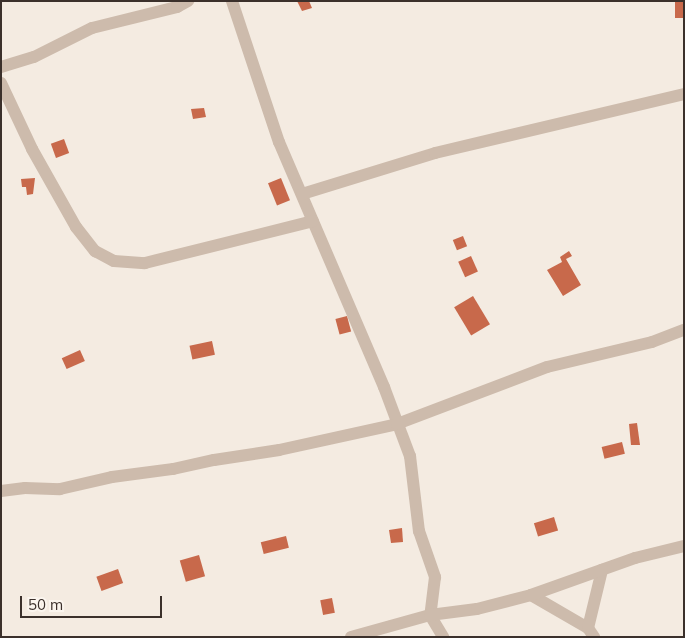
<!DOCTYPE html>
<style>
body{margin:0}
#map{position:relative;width:685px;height:638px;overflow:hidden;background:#f4ebe1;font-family:Mulish,sans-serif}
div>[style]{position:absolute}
.building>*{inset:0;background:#c8694b;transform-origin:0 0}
.minor>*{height:12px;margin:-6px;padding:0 6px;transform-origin:6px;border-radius:6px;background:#cdbbac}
span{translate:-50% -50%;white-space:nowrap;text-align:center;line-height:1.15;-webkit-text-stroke:4.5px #fbf5ee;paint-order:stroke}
.frame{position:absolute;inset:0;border:2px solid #3b302b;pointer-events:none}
.scale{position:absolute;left:20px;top:596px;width:142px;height:22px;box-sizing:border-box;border:2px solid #3b302b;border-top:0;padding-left:6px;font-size:15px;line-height:18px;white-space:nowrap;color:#3b302b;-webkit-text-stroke:4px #fbf5ee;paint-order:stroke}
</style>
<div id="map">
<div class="building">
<div style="clip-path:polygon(297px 1px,309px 1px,312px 8px,302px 11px)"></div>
<div style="left:675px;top:1px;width:9px;height:17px"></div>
<div style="clip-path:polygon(204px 108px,206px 117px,193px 119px,191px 109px)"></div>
<div style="left:64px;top:139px;width:15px;height:14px;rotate:70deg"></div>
<div style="clip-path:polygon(35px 178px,33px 194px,27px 195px,26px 187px,22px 187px,21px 179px)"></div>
<div style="left:281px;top:178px;width:24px;height:14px;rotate:68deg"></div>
<div style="left:463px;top:236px;width:11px;height:11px;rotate:68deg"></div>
<div style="clip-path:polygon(569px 251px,572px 256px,566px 259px,581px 285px,563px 296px,547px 270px,562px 262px,560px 257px)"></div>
<div style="left:471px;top:256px;width:17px;height:14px;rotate:66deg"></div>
<div style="left:473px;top:296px;width:33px;height:22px;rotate:59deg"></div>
<div style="left:347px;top:316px;width:16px;height:12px;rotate:75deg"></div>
<div style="left:212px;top:341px;width:14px;height:23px;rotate:78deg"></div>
<div style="left:80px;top:350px;width:12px;height:20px;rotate:66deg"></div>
<div style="clip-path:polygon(637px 423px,640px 445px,631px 445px,629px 424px)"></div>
<div style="left:622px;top:442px;width:12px;height:21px;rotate:76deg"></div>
<div style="left:554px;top:517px;width:14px;height:21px;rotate:73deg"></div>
<div style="clip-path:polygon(402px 528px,403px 542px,391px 543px,389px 530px)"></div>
<div style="left:286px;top:536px;width:12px;height:26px;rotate:76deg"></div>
<div style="left:199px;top:555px;width:22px;height:20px;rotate:74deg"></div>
<div style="left:118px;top:569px;width:15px;height:23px;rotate:70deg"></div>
<div style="left:332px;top:598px;width:15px;height:12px;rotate:79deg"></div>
</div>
<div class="minor">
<div style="left:232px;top:1px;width:149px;rotate:71.6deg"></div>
<div style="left:279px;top:142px;width:267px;rotate:66.8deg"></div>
<div style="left:384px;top:387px;width:74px;rotate:69.4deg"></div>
<div style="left:410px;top:456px;width:76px;rotate:83.2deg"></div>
<div style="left:419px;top:531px;width:49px;rotate:70.8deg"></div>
<div style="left:435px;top:577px;width:38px;rotate:97deg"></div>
<div style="left:430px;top:615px;width:26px;rotate:59deg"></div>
<div style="left:1px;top:67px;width:34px;rotate:-17deg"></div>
<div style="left:34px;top:57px;width:65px;rotate:-26.6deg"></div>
<div style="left:92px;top:28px;width:88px;rotate:-13.9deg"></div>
<div style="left:177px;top:7px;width:13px;rotate:-29deg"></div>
<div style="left:1px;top:83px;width:73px;rotate:64.8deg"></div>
<div style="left:32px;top:149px;width:90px;rotate:60.6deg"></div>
<div style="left:76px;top:227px;width:31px;rotate:52deg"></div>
<div style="left:95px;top:251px;width:21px;rotate:28deg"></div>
<div style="left:114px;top:261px;width:31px;rotate:4deg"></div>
<div style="left:145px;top:263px;width:173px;rotate:-14deg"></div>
<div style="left:302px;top:194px;width:139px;rotate:-17.1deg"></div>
<div style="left:435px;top:153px;width:256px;rotate:-13.3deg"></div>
<div style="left:1px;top:491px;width:24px;rotate:-7deg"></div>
<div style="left:25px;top:488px;width:35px;rotate:2deg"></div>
<div style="left:60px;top:489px;width:53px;rotate:-13deg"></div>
<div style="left:112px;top:477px;width:62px;rotate:-7.5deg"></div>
<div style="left:173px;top:469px;width:42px;rotate:-12.4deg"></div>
<div style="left:214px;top:460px;width:66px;rotate:-8.7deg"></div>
<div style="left:279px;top:450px;width:121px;rotate:-12.4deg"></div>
<div style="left:397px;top:424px;width:160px;rotate:-20.8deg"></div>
<div style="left:547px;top:367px;width:108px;rotate:-13.4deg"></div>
<div style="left:652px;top:342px;width:34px;rotate:-21deg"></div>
<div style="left:531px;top:595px;width:66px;rotate:30.1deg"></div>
<div style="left:588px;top:628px;width:11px;rotate:56deg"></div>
<div style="left:588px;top:628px;width:60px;rotate:-76.4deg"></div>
<div style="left:351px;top:637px;width:82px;rotate:-15.6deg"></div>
<div style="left:430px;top:615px;width:47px;rotate:-7.3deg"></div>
<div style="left:477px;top:609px;width:56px;rotate:-14.5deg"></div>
<div style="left:531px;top:595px;width:110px;rotate:-19.6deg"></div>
<div style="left:635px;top:558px;width:50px;rotate:-13.8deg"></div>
</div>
<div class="frame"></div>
<div class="scale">50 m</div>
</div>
